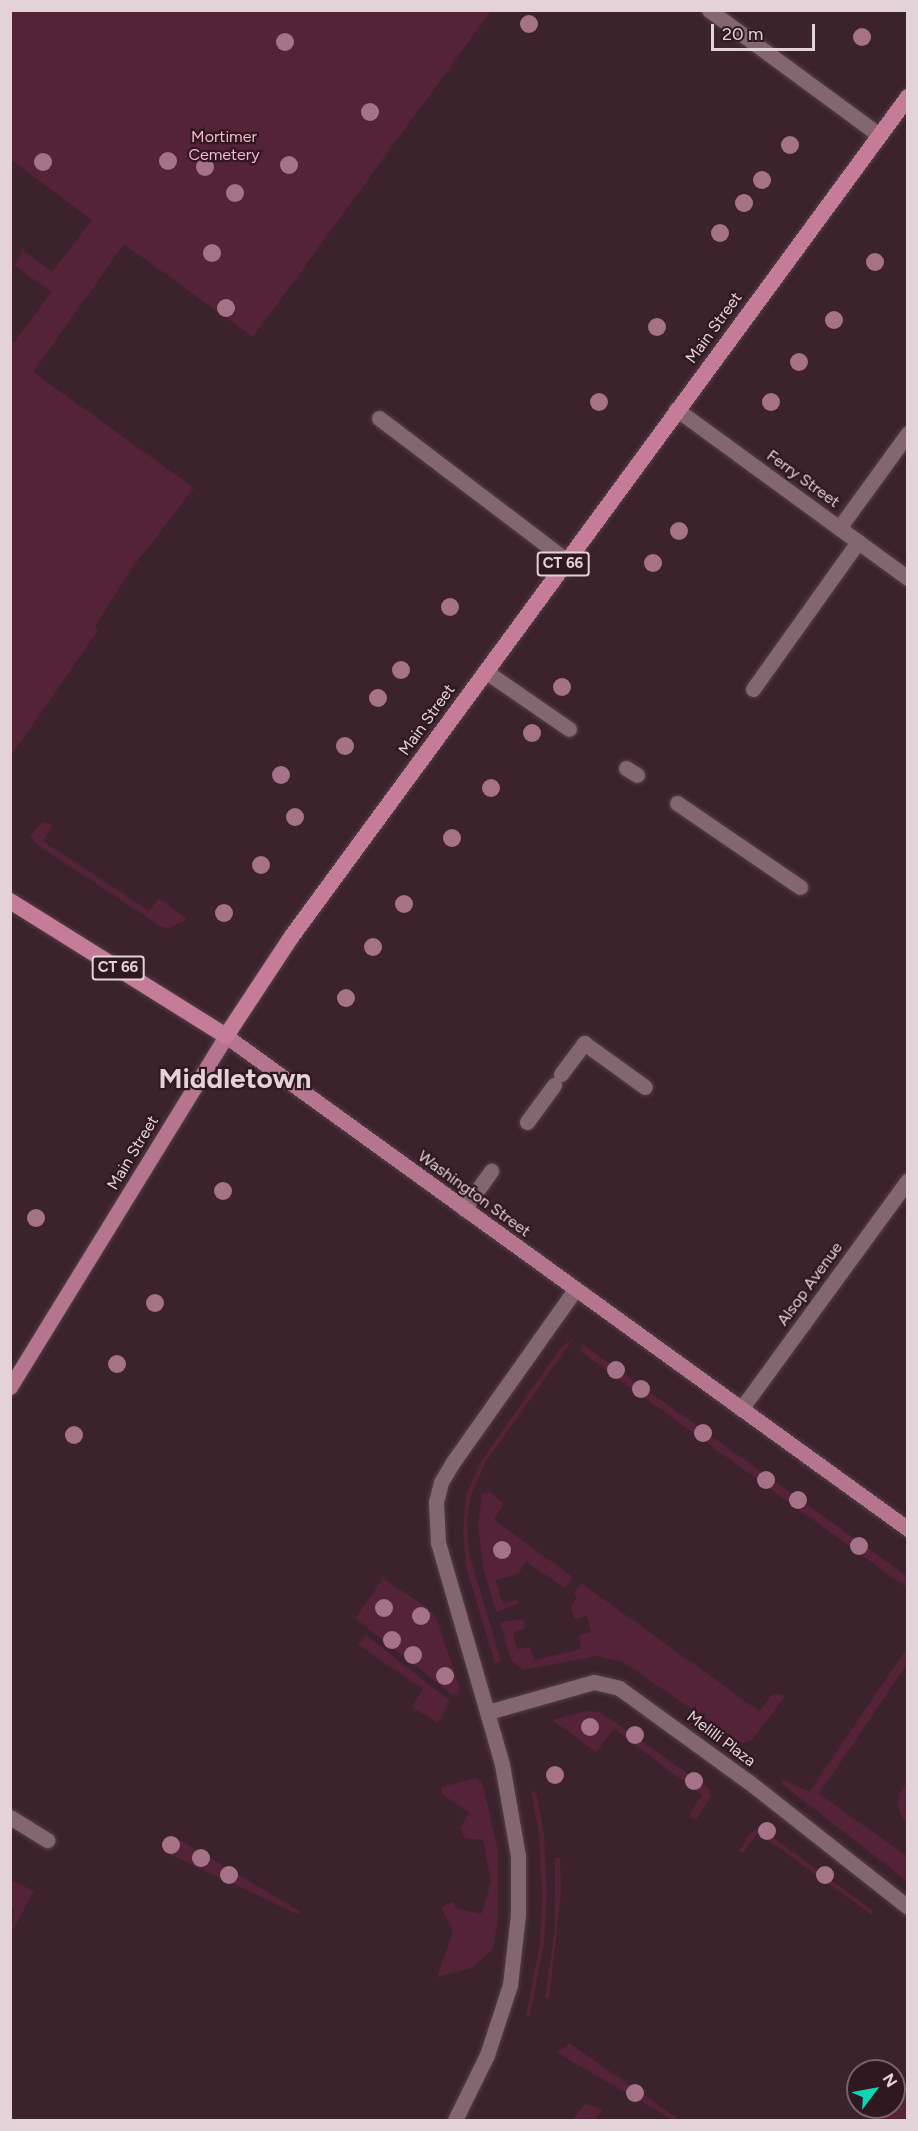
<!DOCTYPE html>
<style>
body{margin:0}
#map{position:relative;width:918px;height:2131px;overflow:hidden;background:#3b222b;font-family:Figtree,sans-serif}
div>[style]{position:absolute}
.green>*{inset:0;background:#552338}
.roads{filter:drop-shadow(0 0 2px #533e47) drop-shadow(0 0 2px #533e47)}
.service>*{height:15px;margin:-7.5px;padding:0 7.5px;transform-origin:7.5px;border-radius:7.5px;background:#846670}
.minor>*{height:15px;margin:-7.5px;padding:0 7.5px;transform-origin:7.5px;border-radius:7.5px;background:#846670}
.primary>*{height:15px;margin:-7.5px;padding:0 7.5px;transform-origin:7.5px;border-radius:7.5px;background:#b5768d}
.trunk>*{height:16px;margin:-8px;padding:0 8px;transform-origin:8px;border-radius:8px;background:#c57c97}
.trees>*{width:18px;height:18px;margin:-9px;border-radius:50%;background:#a57385}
span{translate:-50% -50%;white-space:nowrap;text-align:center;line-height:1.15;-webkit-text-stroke:4.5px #301821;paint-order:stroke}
.shield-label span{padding:2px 4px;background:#301821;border:2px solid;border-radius:4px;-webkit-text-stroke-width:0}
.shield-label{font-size:15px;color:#e3d2d7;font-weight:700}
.park-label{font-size:16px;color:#fcb5ce}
.street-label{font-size:16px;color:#e3d2d7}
.town-label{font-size:28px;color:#e3d2d7;font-weight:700}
.frame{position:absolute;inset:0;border:12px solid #e3d2d7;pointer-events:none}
.north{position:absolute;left:846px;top:2059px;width:60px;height:60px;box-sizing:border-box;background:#301821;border:2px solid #78626a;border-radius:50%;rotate:58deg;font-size:16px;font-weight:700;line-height:24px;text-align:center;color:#e3d2d7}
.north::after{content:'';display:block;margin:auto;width:21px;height:27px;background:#10d5b4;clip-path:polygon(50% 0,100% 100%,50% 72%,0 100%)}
.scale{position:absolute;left:711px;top:24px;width:104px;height:27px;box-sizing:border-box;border:3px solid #e3d2d7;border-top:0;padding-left:8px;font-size:18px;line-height:21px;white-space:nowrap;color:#e3d2d7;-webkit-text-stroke:4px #301821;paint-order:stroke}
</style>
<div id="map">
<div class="green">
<div style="clip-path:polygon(11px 10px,491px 11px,253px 337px,124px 244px,33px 372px,194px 488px,132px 568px,95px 626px,99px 629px,11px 756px,11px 341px,14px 343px,51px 292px,14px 265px,23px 251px,52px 272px,92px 220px,11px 160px)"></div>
<div style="clip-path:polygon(42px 822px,53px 825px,43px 841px,149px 911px,159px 899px,187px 919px,168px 929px,160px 926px,39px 846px,30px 837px)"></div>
<div style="clip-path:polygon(574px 1338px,485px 1463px,471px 1496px,467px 1519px,469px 1553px,501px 1661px,495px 1663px,466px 1567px,463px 1533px,466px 1494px,482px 1460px,561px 1347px)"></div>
<div style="clip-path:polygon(584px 1345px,907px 1576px,907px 1588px,580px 1351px)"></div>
<div style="clip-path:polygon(489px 1492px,504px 1504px,494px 1520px,573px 1577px,565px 1588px,526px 1562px,518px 1574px,496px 1580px,502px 1603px,516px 1600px,520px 1603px,496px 1612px,483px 1567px,478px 1526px,482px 1494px)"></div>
<div style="clip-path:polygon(383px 1579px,427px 1607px,437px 1619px,460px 1689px,454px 1696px,355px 1618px)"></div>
<div style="clip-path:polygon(581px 1583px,759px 1711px,774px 1693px,785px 1696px,753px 1739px,743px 1744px,623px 1662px,597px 1656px,523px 1670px,511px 1660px,500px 1622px,523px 1619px,525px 1628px,513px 1633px,517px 1649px,530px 1647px,534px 1660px,581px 1649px,579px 1635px,591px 1632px,587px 1616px,574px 1619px,571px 1607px,577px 1597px,573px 1594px)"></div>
<div style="clip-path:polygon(366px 1635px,450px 1701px,438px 1723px,412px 1707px,423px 1689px,358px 1645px)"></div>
<div style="clip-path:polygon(907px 1648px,907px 1664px,819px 1794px,907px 1856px,907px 1881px,782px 1784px,781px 1779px,809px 1792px)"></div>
<div style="clip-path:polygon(587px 1711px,600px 1712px,708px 1788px,711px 1796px,696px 1820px,689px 1815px,702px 1795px,614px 1729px,596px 1752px,552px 1720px)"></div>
<div style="clip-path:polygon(476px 1778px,482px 1782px,498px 1850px,498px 1919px,493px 1949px,472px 1968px,437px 1977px,453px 1931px,441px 1907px,454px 1901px,455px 1908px,481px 1914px,491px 1882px,483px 1840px,465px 1838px,460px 1828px,469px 1813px,442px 1794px,441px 1787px)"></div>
<div style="clip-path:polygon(907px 1782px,907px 1823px,902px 1819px,898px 1804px,899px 1794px)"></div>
<div style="clip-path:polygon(536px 1791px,544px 1833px,547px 1895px,544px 1944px,530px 2016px,526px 2016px,540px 1942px,542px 1896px,539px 1834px,531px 1792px)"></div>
<div style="clip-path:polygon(760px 1828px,872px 1910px,872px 1915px,758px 1833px,743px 1853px,739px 1851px,749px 1834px)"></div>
<div style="clip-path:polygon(175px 1837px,299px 1911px,299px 1915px,169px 1854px,165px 1842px)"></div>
<div style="clip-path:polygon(555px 1858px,560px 1858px,561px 1894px,549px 1999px,545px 1998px,555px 1929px)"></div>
<div style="clip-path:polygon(11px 1880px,34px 1891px,11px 1933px,15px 1908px,11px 1908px)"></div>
<div style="clip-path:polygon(569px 2043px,680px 2120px,673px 2120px,557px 2053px)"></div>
<div style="clip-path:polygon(907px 2083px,907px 2120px,881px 2120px,894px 2107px)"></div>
<div style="clip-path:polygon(585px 2104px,603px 2109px,596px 2120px,572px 2120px)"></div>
</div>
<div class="roads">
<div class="service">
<div style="left:379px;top:418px;width:235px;rotate:37.2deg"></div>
<div style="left:839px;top:528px;width:117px;rotate:-54deg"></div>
<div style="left:485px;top:671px;width:102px;rotate:34.6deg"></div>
<div style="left:753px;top:689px;width:181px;rotate:-54.5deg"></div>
<div style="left:626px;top:768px;width:13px;rotate:32deg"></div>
<div style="left:677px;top:803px;width:149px;rotate:34.3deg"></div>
<div style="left:561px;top:1074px;width:39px;rotate:-53deg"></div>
<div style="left:584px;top:1043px;width:75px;rotate:35.8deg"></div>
<div style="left:527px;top:1122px;width:46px;rotate:-53.9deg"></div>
<div style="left:464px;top:1209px;width:47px;rotate:-54.6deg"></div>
<div style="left:10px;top:1817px;width:44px;rotate:31.9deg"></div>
</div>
<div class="minor">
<div style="left:709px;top:10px;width:211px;rotate:36.3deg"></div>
<div style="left:676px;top:409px;width:287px;rotate:36.1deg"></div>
<div style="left:741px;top:1409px;width:283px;rotate:-53.9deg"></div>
<div style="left:488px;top:1712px;width:110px;rotate:-15.8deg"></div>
<div style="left:594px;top:1682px;width:26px;rotate:13deg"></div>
<div style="left:619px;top:1688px;width:160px;rotate:35.9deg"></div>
<div style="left:749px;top:1782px;width:202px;rotate:38.2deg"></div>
<div style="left:455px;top:2120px;width:72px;rotate:-63.8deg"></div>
<div style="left:487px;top:2055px;width:74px;rotate:-71.8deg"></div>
<div style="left:510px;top:1985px;width:70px;rotate:-83.5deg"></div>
<div style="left:518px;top:1915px;width:59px;rotate:-90deg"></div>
<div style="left:518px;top:1856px;width:93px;rotate:-99.9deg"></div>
<div style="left:502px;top:1764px;width:231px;rotate:-106.1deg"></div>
<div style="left:438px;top:1542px;width:40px;rotate:-92.9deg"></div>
<div style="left:436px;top:1502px;width:21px;rotate:-76deg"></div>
<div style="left:441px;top:1482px;width:23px;rotate:-59deg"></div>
<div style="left:453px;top:1462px;width:211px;rotate:-54.7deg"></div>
</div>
<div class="primary">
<div style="left:10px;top:1387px;width:412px;rotate:-58.4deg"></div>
<div style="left:226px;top:1036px;width:842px;rotate:35.86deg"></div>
</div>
<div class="trunk">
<div style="left:10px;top:901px;width:255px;rotate:32deg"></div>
<div style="left:226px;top:1036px;width:120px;rotate:-56.6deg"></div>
<div style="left:292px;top:936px;width:1041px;rotate:-53.71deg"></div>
</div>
</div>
<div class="trees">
<div style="left:529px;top:24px"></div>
<div style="left:862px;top:37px"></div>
<div style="left:285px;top:42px"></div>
<div style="left:370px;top:112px"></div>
<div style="left:790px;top:145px"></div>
<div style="left:168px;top:161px"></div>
<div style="left:43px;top:162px"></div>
<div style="left:289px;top:165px"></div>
<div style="left:205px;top:167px"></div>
<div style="left:762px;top:180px"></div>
<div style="left:235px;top:193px"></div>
<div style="left:744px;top:203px"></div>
<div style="left:720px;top:233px"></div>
<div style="left:212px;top:253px"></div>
<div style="left:875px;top:262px"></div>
<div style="left:226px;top:308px"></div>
<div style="left:834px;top:320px"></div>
<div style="left:657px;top:327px"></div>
<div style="left:799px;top:362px"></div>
<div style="left:599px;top:402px"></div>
<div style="left:771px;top:402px"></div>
<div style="left:679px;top:531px"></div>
<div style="left:653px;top:563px"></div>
<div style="left:450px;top:607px"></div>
<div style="left:401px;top:670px"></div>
<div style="left:562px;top:687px"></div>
<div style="left:378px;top:698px"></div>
<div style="left:532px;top:733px"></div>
<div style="left:345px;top:746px"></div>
<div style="left:281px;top:775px"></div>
<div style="left:491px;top:788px"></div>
<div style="left:295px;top:817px"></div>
<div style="left:452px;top:838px"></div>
<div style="left:261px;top:865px"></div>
<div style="left:404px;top:904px"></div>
<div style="left:224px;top:913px"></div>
<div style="left:373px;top:947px"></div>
<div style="left:346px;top:998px"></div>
<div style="left:223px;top:1191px"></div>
<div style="left:36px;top:1218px"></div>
<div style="left:155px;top:1303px"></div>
<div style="left:117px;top:1364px"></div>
<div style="left:616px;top:1370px"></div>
<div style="left:641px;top:1389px"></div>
<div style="left:703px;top:1433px"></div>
<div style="left:74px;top:1435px"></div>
<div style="left:766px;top:1480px"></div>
<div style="left:798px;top:1500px"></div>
<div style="left:859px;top:1546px"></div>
<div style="left:502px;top:1550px"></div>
<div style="left:384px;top:1608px"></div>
<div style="left:421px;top:1616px"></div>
<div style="left:392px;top:1640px"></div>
<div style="left:413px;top:1655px"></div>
<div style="left:445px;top:1676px"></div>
<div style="left:590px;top:1727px"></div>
<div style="left:635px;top:1735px"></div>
<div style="left:555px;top:1775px"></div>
<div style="left:694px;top:1781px"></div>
<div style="left:767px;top:1831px"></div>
<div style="left:171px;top:1845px"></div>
<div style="left:201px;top:1858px"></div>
<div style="left:229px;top:1875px"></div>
<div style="left:825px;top:1875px"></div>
<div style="left:635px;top:2093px"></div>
</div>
<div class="shield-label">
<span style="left:563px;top:564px">CT 66</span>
<span style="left:118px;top:968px">CT 66</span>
</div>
<div class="park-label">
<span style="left:224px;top:146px">Mortimer<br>Cemetery</span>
</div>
<div class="street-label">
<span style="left:714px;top:328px;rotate:-54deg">Main Street</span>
<span style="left:803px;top:479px;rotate:36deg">Ferry Street</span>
<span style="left:427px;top:720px;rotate:-54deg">Main Street</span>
<span style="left:133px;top:1153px;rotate:-59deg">Main Street</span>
<span style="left:474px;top:1194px;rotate:36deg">Washington Street</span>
<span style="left:810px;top:1284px;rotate:-54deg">Alsop Avenue</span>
<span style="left:721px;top:1739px;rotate:37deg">Melilli Plaza</span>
</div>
<div class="town-label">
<span style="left:235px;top:1078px">Middletown</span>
</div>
<div class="frame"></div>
<div class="north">N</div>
<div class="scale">20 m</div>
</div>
